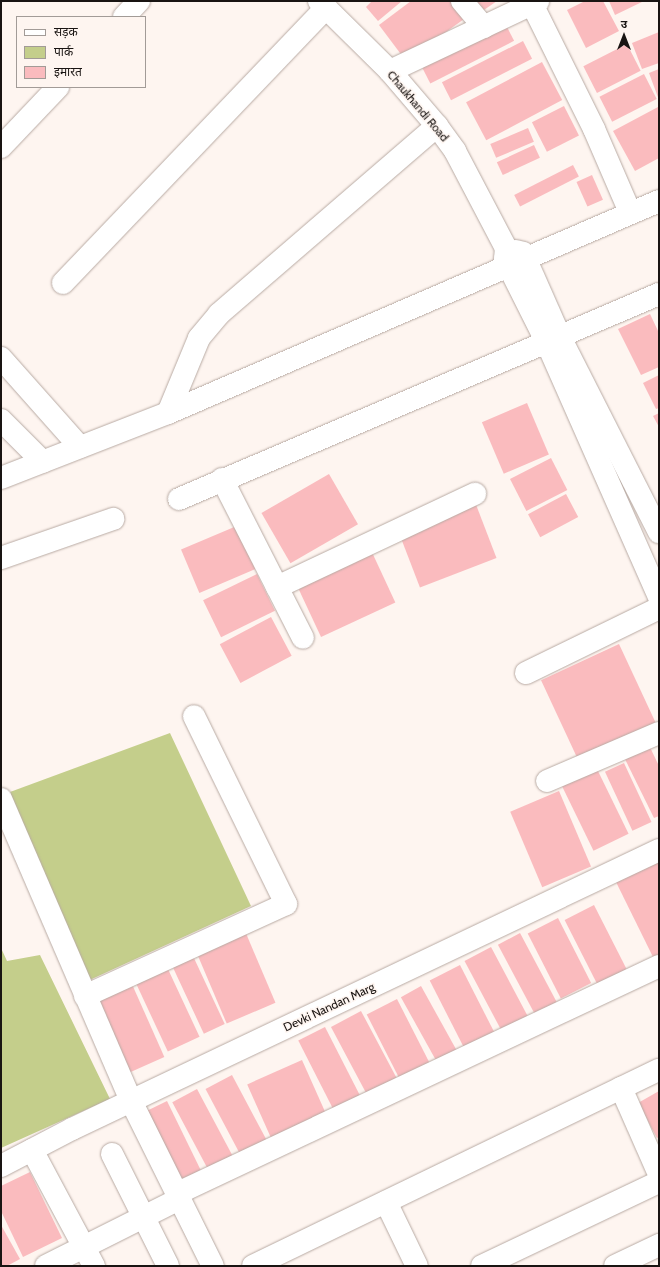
<!DOCTYPE html>
<meta charset="utf-8">
<style>
body{margin:0}
#map{position:relative;width:660px;height:1267px;overflow:hidden;background:#fef5f0;font-family:Cabin,"Noto Sans Devanagari",sans-serif}
div>[style]{position:absolute}
.green>*{inset:0;background:#c4ce8b}
.building>*{inset:0;background:#fabbbe;transform-origin:0 0}
.roads{filter:drop-shadow(0 0 1px #b8aaa3) drop-shadow(0 0 1px #b8aaa3)}
.minor>*{height:22px;margin:-11px;padding:0 11px;transform-origin:11px;border-radius:11px;background:#fff}
.major>*{height:22px;margin:-11px;padding:0 11px;transform-origin:11px;border-radius:11px;background:#fff}
span{translate:-50% -50%;white-space:nowrap;text-align:center;line-height:1.15;-webkit-text-stroke:3px #fef5f0;paint-order:stroke}
.street-label{font-size:12px;color:#191412}
.frame{position:absolute;inset:0;border:2px solid #191412;pointer-events:none}
.legend{position:absolute;left:16px;top:16px;width:130px;height:72px;box-sizing:border-box;background:#fef5f0;border:1px solid #a29b97;margin:0;padding:5px 7px;list-style:none;font-size:12px;color:#191412}
.legend li{display:flex;align-items:center;gap:8px;height:20px}
.legend b{width:20px;border:1px solid #a29b97}
.north{position:absolute;left:604px;top:16px;width:40px;height:40px;-webkit-text-stroke:3px #fef5f0;paint-order:stroke;rotate:0deg;font-size:11px;font-weight:700;line-height:16px;text-align:center;color:#191412}
.north::after{content:'';display:block;margin:auto;width:14px;height:18px;background:#191412;clip-path:polygon(50% 0,100% 100%,50% 72%,0 100%)}
</style>
<div id="map">
<div class="green">
<div style="clip-path:polygon(170px 733px,251px 906px,81px 984px,10px 792px)"></div>
<div style="clip-path:polygon(1px 948px,7px 961px,40px 955px,110px 1099px,1px 1148px)"></div>
</div>
<div class="building">
<div style="clip-path:polygon(372px 1px,402px 1px,378px 21px,366px 7px)"></div>
<div style="clip-path:polygon(411px 1px,451px 1px,464px 19px,406px 61px,379px 25px)"></div>
<div style="clip-path:polygon(473px 1px,497px 1px,481px 12px)"></div>
<div style="clip-path:polygon(585px 1px,603px 1px,619px 31px,586px 48px,567px 10px)"></div>
<div style="clip-path:polygon(609px 1px,644px 1px,615px 15px)"></div>
<div style="left:505px;top:23px;width:20px;height:94px;rotate:63deg"></div>
<div style="clip-path:polygon(659px 32px,659px 63px,642px 69px,632px 43px)"></div>
<div style="left:523px;top:41px;width:20px;height:91px;rotate:63deg"></div>
<div style="left:627px;top:44px;width:30px;height:49px;rotate:63deg"></div>
<div style="left:542px;top:62px;width:43px;height:86px;rotate:62deg"></div>
<div style="clip-path:polygon(659px 69px,659px 100px,649px 73px)"></div>
<div style="left:644px;top:74px;width:28px;height:50px;rotate:63deg"></div>
<div style="left:564px;top:106px;width:33px;height:36px;rotate:63deg"></div>
<div style="clip-path:polygon(658px 107px,659px 158px,635px 171px,613px 131px)"></div>
<div style="left:528px;top:128px;width:15px;height:41px;rotate:67deg"></div>
<div style="left:534px;top:145px;width:14px;height:41px;rotate:65deg"></div>
<div style="left:573px;top:165px;width:13px;height:66px;rotate:63deg"></div>
<div style="left:592px;top:175px;width:27px;height:17px;rotate:66deg"></div>
<div style="clip-path:polygon(650px 314px,659px 333px,659px 367px,641px 375px,618px 329px)"></div>
<div style="clip-path:polygon(659px 375px,659px 408px,656px 409px,643px 383px)"></div>
<div style="left:527px;top:403px;width:56px;height:49px;rotate:67deg"></div>
<div style="clip-path:polygon(659px 413px,659px 427px,653px 416px)"></div>
<div style="left:551px;top:458px;width:36px;height:46px;rotate:63deg"></div>
<div style="left:329px;top:474px;width:58px;height:78px;rotate:60deg"></div>
<div style="left:566px;top:494px;width:26px;height:43px;rotate:62deg"></div>
<div style="left:475px;top:502px;width:60px;height:82px;rotate:69deg"></div>
<div style="left:239px;top:525px;width:47px;height:63px;rotate:67deg"></div>
<div style="left:370px;top:548px;width:60px;height:82px;rotate:65deg"></div>
<div style="left:257px;top:574px;width:41px;height:60px;rotate:64deg"></div>
<div style="left:271px;top:617px;width:44px;height:58px;rotate:62deg"></div>
<div style="left:619px;top:644px;width:92px;height:86px;rotate:65deg"></div>
<div style="clip-path:polygon(647px 741px,659px 766px,659px 816px,654px 818px,622px 753px)"></div>
<div style="left:624px;top:763px;width:65px;height:21px;rotate:65deg"></div>
<div style="left:597px;top:769px;width:72px;height:39px;rotate:64deg"></div>
<div style="left:559px;top:791px;width:82px;height:53px;rotate:67deg"></div>
<div style="clip-path:polygon(659px 862px,659px 954px,653px 957px,616px 882px)"></div>
<div style="left:594px;top:905px;width:72px;height:33px;rotate:63deg"></div>
<div style="left:558px;top:918px;width:73px;height:34px;rotate:63deg"></div>
<div style="left:245px;top:931px;width:78px;height:53px;rotate:67deg"></div>
<div style="left:520px;top:933px;width:81px;height:25px;rotate:62deg"></div>
<div style="left:491px;top:947px;width:80px;height:30px;rotate:62deg"></div>
<div style="left:193px;top:956px;width:75px;height:23px;rotate:65deg"></div>
<div style="left:460px;top:965px;width:75px;height:34px;rotate:63deg"></div>
<div style="left:167px;top:967px;width:77px;height:35px;rotate:65deg"></div>
<div style="left:131px;top:982px;width:82px;height:43px;rotate:66deg"></div>
<div style="left:421px;top:986px;width:74px;height:23px;rotate:61deg"></div>
<div style="left:397px;top:999px;width:75px;height:34px;rotate:63deg"></div>
<div style="left:361px;top:1011px;width:81px;height:34px;rotate:62deg"></div>
<div style="left:325px;top:1027px;width:77px;height:30px;rotate:63deg"></div>
<div style="left:302px;top:1060px;width:60px;height:60px;rotate:66deg"></div>
<div style="left:232px;top:1075px;width:76px;height:30px;rotate:62deg"></div>
<div style="left:197px;top:1089px;width:76px;height:28px;rotate:62deg"></div>
<div style="clip-path:polygon(659px 1091px,659px 1137px,657px 1138px,638px 1103px)"></div>
<div style="left:167px;top:1101px;width:79px;height:29px;rotate:64deg"></div>
<div style="clip-path:polygon(30px 1172px,62px 1238px,23px 1257px,1px 1211px,1px 1186px)"></div>
<div style="clip-path:polygon(1px 1225px,20px 1259px,7px 1266px,1px 1266px)"></div>
</div>
<div class="roads">
<div class="minor">
<div style="left:319px;top:1px;width:100px;rotate:44.6deg"></div>
<div style="left:390px;top:71px;width:72px;rotate:49.5deg"></div>
<div style="left:437px;top:126px;width:31px;rotate:54deg"></div>
<div style="left:455px;top:151px;width:110px;rotate:62.3deg"></div>
<div style="left:462px;top:1px;width:34px;rotate:50deg"></div>
<div style="left:532px;top:4px;width:140px;rotate:63.6deg"></div>
<div style="left:594px;top:129px;width:90px;rotate:66.6deg"></div>
<div style="left:124px;top:17px;width:22px;rotate:-47deg"></div>
<div style="left:390px;top:71px;width:164px;rotate:-25.3deg"></div>
<div style="left:1px;top:147px;width:83px;rotate:-46.5deg"></div>
<div style="left:506px;top:248px;width:11px;rotate:95deg"></div>
<div style="left:505px;top:259px;width:94px;rotate:63.4deg"></div>
<div style="left:547px;top:343px;width:278px;rotate:66.2deg"></div>
<div style="left:516px;top:251px;width:7px;rotate:16deg"></div>
<div style="left:523px;top:253px;width:92px;rotate:66.2deg"></div>
<div style="left:560px;top:337px;width:219px;rotate:63.1deg"></div>
<div style="left:63px;top:283px;width:381px;rotate:-46.3deg"></div>
<div style="left:1px;top:358px;width:119px;rotate:48.4deg"></div>
<div style="left:168px;top:413px;width:81px;rotate:-67.5deg"></div>
<div style="left:199px;top:338px;width:31px;rotate:-50deg"></div>
<div style="left:219px;top:314px;width:288px;rotate:-40.8deg"></div>
<div style="left:1px;top:420px;width:59px;rotate:45deg"></div>
<div style="left:1px;top:478px;width:179px;rotate:-21.3deg"></div>
<div style="left:168px;top:413px;width:535px;rotate:-23.35deg"></div>
<div style="left:222px;top:479px;width:178px;rotate:63deg"></div>
<div style="left:179px;top:499px;width:522px;rotate:-23.13deg"></div>
<div style="left:1px;top:558px;width:119px;rotate:-19.2deg"></div>
<div style="left:277px;top:587px;width:219px;rotate:-25.2deg"></div>
<div style="left:526px;top:673px;width:148px;rotate:-26deg"></div>
<div style="left:547px;top:781px;width:122px;rotate:-23.2deg"></div>
<div style="left:1px;top:799px;width:329px;rotate:66.7deg"></div>
<div style="left:131px;top:1101px;width:184px;rotate:63.6deg"></div>
<div style="left:85px;top:996px;width:221px;rotate:-24.6deg"></div>
<div style="left:286px;top:904px;width:209px;rotate:-116.1deg"></div>
<div style="left:621px;top:1088px;width:94px;rotate:66.2deg"></div>
<div style="left:32px;top:1150px;width:132px;rotate:61.9deg"></div>
<div style="left:112px;top:1154px;width:125px;rotate:63.4deg"></div>
<div style="left:1px;top:1166px;width:80px;rotate:-27.5deg"></div>
<div style="left:72px;top:1129px;width:650px;rotate:-25.42deg"></div>
<div style="left:178px;top:1193px;width:532px;rotate:-25.26deg"></div>
<div style="left:386px;top:1202px;width:71px;rotate:64.2deg"></div>
<div style="left:46px;top:1266px;width:151px;rotate:-26.7deg"></div>
<div style="left:253px;top:1266px;width:451px;rotate:-25.8deg"></div>
<div style="left:482px;top:1266px;width:196px;rotate:-25.4deg"></div>
</div>
<div class="major">
<div style="left:615px;top:1266px;width:49px;rotate:-25.5deg"></div>
</div>
</div>
<div class="street-label">
<span style="left:418px;top:106px;rotate:50deg">Chaukhandi Road</span>
<span style="left:329px;top:1007px;rotate:-25deg">Devki Nandan Marg</span>
</div>
<div class="frame"></div>
<ul class="legend">
<li><b style="height:5px;background:#fff"></b>सड़क</li>
<li><b style="height:11px;background:#c4ce8b"></b>पार्क</li>
<li><b style="height:11px;background:#fabbbe"></b>इमारत</li>
</ul>
<div class="north">उ</div>
</div>
